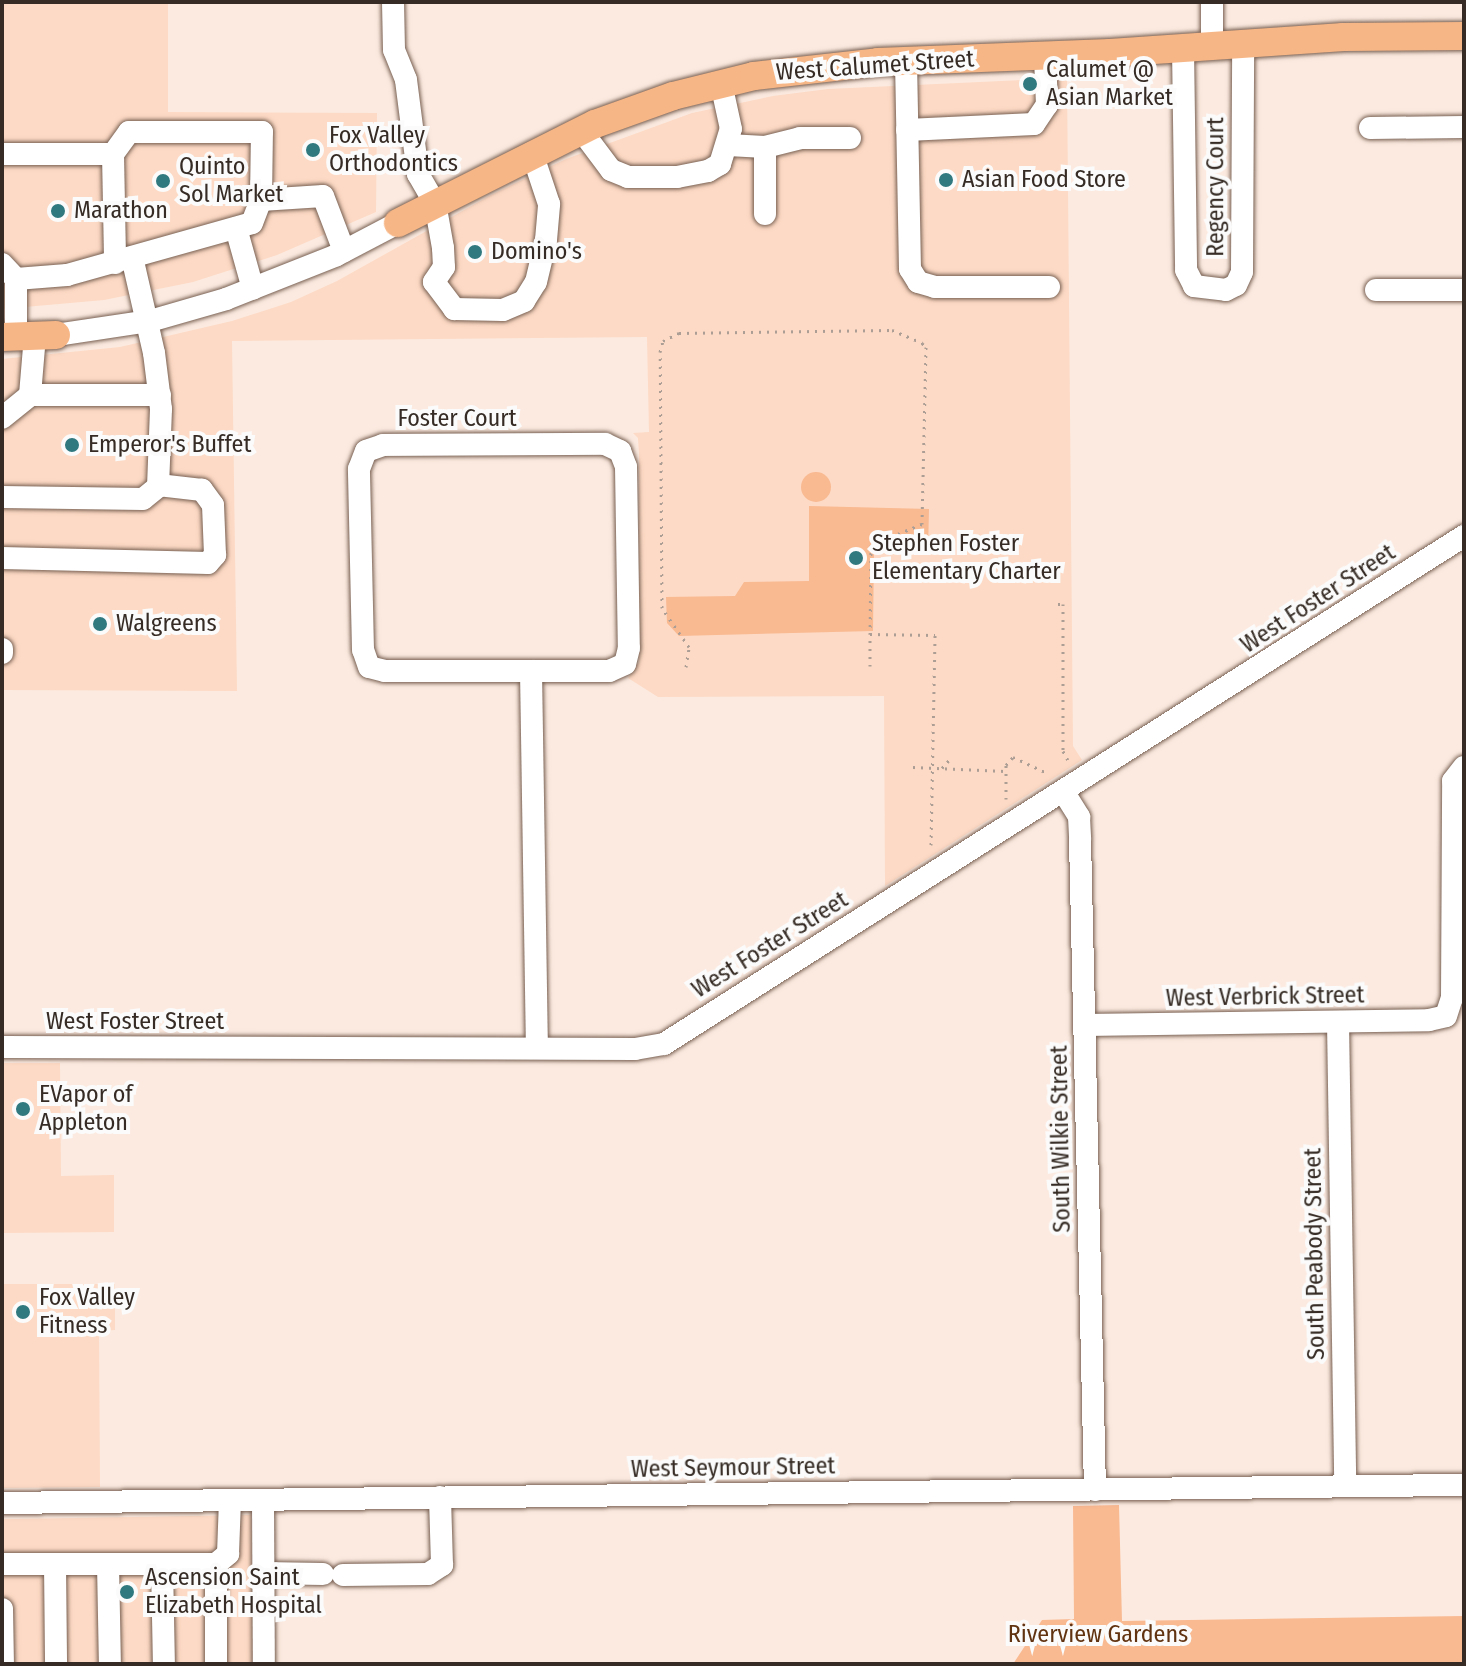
<!DOCTYPE html>
<style>
body{margin:0}
#map{position:relative;width:1466px;height:1666px;overflow:hidden;background:#fceae0;font-family:"Fira Sans Condensed",sans-serif}
div>[style]{position:absolute}
.built>*{inset:0;background:#fddac5;transform-origin:0 0}
.green>*{inset:0;background:#f9b991}
.round{border-radius:50%}
.path>*{height:3px;margin-top:-1.5px;transform-origin:0;background:repeating-linear-gradient(90deg,#ac9e95 0 2px,transparent 0 8px)}
.roads{filter:drop-shadow(0 0 2px #775f51) drop-shadow(0 0 2px #775f51)}
.minor>*{height:22px;margin:-11px;padding:0 11px;transform-origin:11px;border-radius:11px;background:#fff}
.major>*{height:28px;margin:-14px;padding:0 14px;transform-origin:14px;border-radius:14px;background:#f7b686}
.dots>*{width:22px;height:22px;translate:-50% -50%;box-sizing:border-box;border:4px solid #fbfbfb;border-radius:50%}
span{translate:-50% -50%;white-space:nowrap;text-align:center;line-height:1.15;-webkit-text-stroke:8px #fbfbfb;paint-order:stroke}
.street-label{font-size:24px;color:#362c25}
.poi-label{font-size:24px;color:#362c25}
.left{translate:0 -50%;text-align:left}
.park-label{font-size:24px;color:#613311}
.frame{position:absolute;inset:0;border:4px solid #362c25;pointer-events:none}
</style>
<div id="map">
<div class="built">
<div style="clip-path:polygon(2px 2px,168px 2px,168px 112px,377px 113px,376px 212px,277px 255px,193px 282px,104px 300px,2px 309px)"></div>
<div style="clip-path:polygon(1067px 78px,1073px 746px,1082px 760px,885px 886px,884px 696px,658px 697px,628px 678px,639px 662px,639px 454px,638px 438px,633px 433px,649px 432px,647px 337px,232px 341px,237px 691px,2px 690px,2px 359px,120px 347px,232px 321px,291px 302px,337px 281px,491px 195px,566px 159px,692px 113px,773px 96px,828px 89px)"></div>
<div style="clip-path:polygon(2px 1063px,60px 1063px,61px 1176px,114px 1175px,114px 1232px,2px 1233px)"></div>
<div style="clip-path:polygon(2px 1284px,115px 1284px,115px 1330px,99px 1331px,100px 1487px,2px 1488px)"></div>
<div style="left:251px;top:1515px;width:149px;height:249px;rotate:89deg"></div>
</div>
<div class="green">
<div class="round" style="left:801px;top:472px;width:30px;height:30px"></div>
<div style="clip-path:polygon(809px 506px,929px 509px,928px 550px,874px 550px,873px 631px,679px 636px,667px 623px,666px 597px,735px 596px,744px 582px,809px 581px)"></div>
<div style="clip-path:polygon(1119px 1505px,1122px 1621px,1464px 1616px,1464px 1664px,1013px 1664px,1042px 1620px,1074px 1619px,1073px 1506px)"></div>
</div>
<div class="path">
<div style="left:1058px;top:604px;width:5px"></div>
<div style="left:1063px;top:604px;width:147px;rotate:90deg"></div>
<div style="left:1063px;top:751px;width:10px;rotate:61deg"></div>
<div style="left:870px;top:666px;width:32px;rotate:-90deg"></div>
<div style="left:686px;top:667px;width:20px;rotate:-81deg"></div>
<div style="left:689px;top:647px;width:47px;rotate:-124.7deg"></div>
<div style="left:662px;top:608px;width:256px;rotate:-90.4deg"></div>
<div style="left:660px;top:352px;width:11px;rotate:-75deg"></div>
<div style="left:663px;top:341px;width:18px;rotate:-27deg"></div>
<div style="left:679px;top:333px;width:213px;rotate:-0.8deg"></div>
<div style="left:892px;top:330px;width:33px;rotate:23deg"></div>
<div style="left:922px;top:343px;width:6px;rotate:45deg"></div>
<div style="left:926px;top:347px;width:177px;rotate:91.3deg"></div>
<div style="left:922px;top:524px;width:55px;rotate:157.6deg"></div>
<div style="left:871px;top:545px;width:89px;rotate:90.6deg"></div>
<div style="left:870px;top:634px;width:65px;rotate:0.9deg"></div>
<div style="left:913px;top:767px;width:92px;rotate:2.5deg"></div>
<div style="left:942px;top:768px;width:12px;rotate:-48deg"></div>
<div style="left:1006px;top:799px;width:34px;rotate:-90deg"></div>
<div style="left:1006px;top:765px;width:11px;rotate:-49deg"></div>
<div style="left:1013px;top:757px;width:38px;rotate:25deg"></div>
<div style="left:931px;top:845px;width:212px;rotate:-88.9deg"></div>
</div>
<div class="roads">
<div class="minor">
<div style="left:393px;top:2px;width:48px;rotate:88.8deg"></div>
<div style="left:394px;top:50px;width:32px;rotate:68deg"></div>
<div style="left:406px;top:80px;width:95px;rotate:82.7deg"></div>
<div style="left:418px;top:174px;width:34px;rotate:60deg"></div>
<div style="left:435px;top:203px;width:46px;rotate:79.9deg"></div>
<div style="left:443px;top:248px;width:19px;rotate:87deg"></div>
<div style="left:444px;top:267px;width:18px;rotate:124deg"></div>
<div style="left:434px;top:282px;width:34px;rotate:53deg"></div>
<div style="left:454px;top:309px;width:49px;rotate:1.2deg"></div>
<div style="left:503px;top:310px;width:23px;rotate:-23deg"></div>
<div style="left:524px;top:301px;width:22px;rotate:-58deg"></div>
<div style="left:536px;top:282px;width:43px;rotate:-76.6deg"></div>
<div style="left:546px;top:240px;width:36px;rotate:-85deg"></div>
<div style="left:549px;top:204px;width:54px;rotate:-108.4deg"></div>
<div style="left:1212px;top:2px;width:44px;rotate:90deg"></div>
<div style="left:1183px;top:48px;width:222px;rotate:89.2deg"></div>
<div style="left:1186px;top:270px;width:18px;rotate:63deg"></div>
<div style="left:1194px;top:286px;width:32px;rotate:7deg"></div>
<div style="left:1226px;top:290px;width:11px;rotate:-27deg"></div>
<div style="left:1236px;top:285px;width:14px;rotate:-65deg"></div>
<div style="left:1242px;top:272px;width:228px;rotate:-89.7deg"></div>
<div style="left:906px;top:61px;width:208px;rotate:88.9deg"></div>
<div style="left:910px;top:269px;width:15px;rotate:58deg"></div>
<div style="left:918px;top:282px;width:18px;rotate:16deg"></div>
<div style="left:935px;top:287px;width:114px"></div>
<div style="left:1370px;top:128px;width:94px;rotate:-0.6deg"></div>
<div style="left:581px;top:130px;width:50px;rotate:53.1deg"></div>
<div style="left:611px;top:170px;width:18px;rotate:22deg"></div>
<div style="left:628px;top:177px;width:49px"></div>
<div style="left:677px;top:177px;width:32px;rotate:-11deg"></div>
<div style="left:708px;top:171px;width:14px;rotate:-30deg"></div>
<div style="left:720px;top:164px;width:37px;rotate:-73deg"></div>
<div style="left:731px;top:129px;width:47px;rotate:-102.3deg"></div>
<div style="left:907px;top:130px;width:127px;rotate:-2.7deg"></div>
<div style="left:1034px;top:124px;width:23px;rotate:-56deg"></div>
<div style="left:1047px;top:105px;width:48px;rotate:-92.4deg"></div>
<div style="left:728px;top:145px;width:37px;rotate:3deg"></div>
<div style="left:765px;top:147px;width:36px;rotate:-14deg"></div>
<div style="left:800px;top:138px;width:50px"></div>
<div style="left:765px;top:147px;width:67px;rotate:90deg"></div>
<div style="left:2px;top:154px;width:111px"></div>
<div style="left:113px;top:154px;width:109px;rotate:88.9deg"></div>
<div style="left:261px;top:200px;width:62px;rotate:-3.7deg"></div>
<div style="left:323px;top:196px;width:59px;rotate:69.1deg"></div>
<div style="left:236px;top:228px;width:63px;rotate:74.4deg"></div>
<div style="left:2px;top:264px;width:21px;rotate:47deg"></div>
<div style="left:16px;top:279px;width:51px;rotate:-4.5deg"></div>
<div style="left:67px;top:275px;width:192px;rotate:-15.7deg"></div>
<div style="left:252px;top:223px;width:25px;rotate:-69deg"></div>
<div style="left:261px;top:200px;width:68px;rotate:-89.2deg"></div>
<div style="left:262px;top:132px;width:133px;rotate:180deg"></div>
<div style="left:129px;top:132px;width:27px;rotate:126deg"></div>
<div style="left:16px;top:279px;width:58px;rotate:90deg"></div>
<div style="left:1376px;top:290px;width:88px"></div>
<div style="left:56px;top:335px;width:95px;rotate:-8.5deg"></div>
<div style="left:150px;top:321px;width:79px;rotate:-16.1deg"></div>
<div style="left:226px;top:299px;width:119px;rotate:-21.6deg"></div>
<div style="left:337px;top:255px;width:69px;rotate:-27.7deg"></div>
<div style="left:30px;top:395px;width:130px"></div>
<div style="left:2px;top:418px;width:36px;rotate:-39deg"></div>
<div style="left:30px;top:395px;width:59px;rotate:-85.2deg"></div>
<div style="left:605px;top:444px;width:17px;rotate:25deg"></div>
<div style="left:620px;top:451px;width:17px;rotate:69deg"></div>
<div style="left:626px;top:467px;width:181px;rotate:89.1deg"></div>
<div style="left:629px;top:648px;width:16px;rotate:104deg"></div>
<div style="left:625px;top:664px;width:17px;rotate:156deg"></div>
<div style="left:609px;top:671px;width:224px;rotate:180deg"></div>
<div style="left:385px;top:671px;width:16px;rotate:-166deg"></div>
<div style="left:369px;top:667px;width:18px;rotate:-109deg"></div>
<div style="left:363px;top:650px;width:181px;rotate:-91.3deg"></div>
<div style="left:359px;top:469px;width:19px;rotate:-69deg"></div>
<div style="left:366px;top:451px;width:18px;rotate:-19deg"></div>
<div style="left:383px;top:445px;width:222px;rotate:-0.3deg"></div>
<div style="left:2px;top:497px;width:141px;rotate:0.8deg"></div>
<div style="left:143px;top:499px;width:19px;rotate:-39deg"></div>
<div style="left:158px;top:487px;width:78px;rotate:-87.8deg"></div>
<div style="left:161px;top:409px;width:56px;rotate:-97.1deg"></div>
<div style="left:154px;top:353px;width:98px;rotate:-102.9deg"></div>
<div style="left:2px;top:558px;width:206px;rotate:1.4deg"></div>
<div style="left:208px;top:563px;width:11px;rotate:-49deg"></div>
<div style="left:215px;top:555px;width:50px;rotate:-92.3deg"></div>
<div style="left:213px;top:505px;width:19px;rotate:-126deg"></div>
<div style="left:202px;top:490px;width:44px;rotate:-173.5deg"></div>
<div style="left:2px;top:649px;width:4px;rotate:90deg"></div>
<div style="left:531px;top:671px;width:377px;rotate:89.1deg"></div>
<div style="left:1063px;top:791px;width:31px;rotate:58deg"></div>
<div style="left:1079px;top:817px;width:22px;rotate:87deg"></div>
<div style="left:1080px;top:839px;width:651px;rotate:88.68deg"></div>
<div style="left:1338px;top:1022px;width:464px;rotate:89.1deg"></div>
<div style="left:1085px;top:1025px;width:344px;rotate:-0.8deg"></div>
<div style="left:1429px;top:1020px;width:17px;rotate:-13deg"></div>
<div style="left:1446px;top:1016px;width:19px;rotate:-72deg"></div>
<div style="left:1452px;top:998px;width:217px;rotate:-89.7deg"></div>
<div style="left:1453px;top:781px;width:18px;rotate:-52deg"></div>
<div style="left:2px;top:1047px;width:633px;rotate:0.18deg"></div>
<div style="left:635px;top:1049px;width:29px;rotate:-10deg"></div>
<div style="left:664px;top:1044px;width:948px;rotate:-32.42deg"></div>
<div style="left:263px;top:1500px;width:164px;rotate:89.7deg"></div>
<div style="left:2px;top:1503px;width:1462px;rotate:-0.71deg"></div>
<div style="left:2px;top:1564px;width:214px"></div>
<div style="left:216px;top:1564px;width:16px;rotate:-40deg"></div>
<div style="left:228px;top:1554px;width:54px;rotate:-87.9deg"></div>
<div style="left:55px;top:1564px;width:100px;rotate:89.4deg"></div>
<div style="left:108px;top:1564px;width:100px;rotate:88.9deg"></div>
<div style="left:162px;top:1564px;width:100px;rotate:88.9deg"></div>
<div style="left:216px;top:1564px;width:100px;rotate:90deg"></div>
<div style="left:263px;top:1573px;width:60px;rotate:1deg"></div>
<div style="left:343px;top:1575px;width:85px;rotate:-0.7deg"></div>
<div style="left:428px;top:1574px;width:17px;rotate:-33deg"></div>
<div style="left:442px;top:1565px;width:68px;rotate:-91.7deg"></div>
<div style="left:2px;top:1609px;width:55px;rotate:89deg"></div>
</div>
<div class="major">
<div style="left:398px;top:223px;width:220px;rotate:-26.7deg"></div>
<div style="left:595px;top:124px;width:83px;rotate:-19.7deg"></div>
<div style="left:673px;top:96px;width:83px;rotate:-13.9deg"></div>
<div style="left:754px;top:76px;width:125px;rotate:-6.4deg"></div>
<div style="left:878px;top:62px;width:232px;rotate:-2.2deg"></div>
<div style="left:1110px;top:53px;width:234px;rotate:-3.9deg"></div>
<div style="left:1343px;top:37px;width:121px;rotate:-0.5deg"></div>
<div style="left:2px;top:337px;width:54px;rotate:-2.1deg"></div>
</div>
</div>
<div class="dots">
<div style="left:1030px;top:84px;background:#30797f"></div>
<div style="left:313px;top:150px;background:#30797f"></div>
<div style="left:946px;top:180px;background:#30797f"></div>
<div style="left:163px;top:181px;background:#30797f"></div>
<div style="left:58px;top:211px;background:#30797f"></div>
<div style="left:475px;top:252px;background:#30797f"></div>
<div style="left:72px;top:445px;background:#30797f"></div>
<div style="left:856px;top:558px;background:#30797f"></div>
<div style="left:100px;top:624px;background:#30797f"></div>
<div style="left:23px;top:1109px;background:#30797f"></div>
<div style="left:23px;top:1312px;background:#30797f"></div>
<div style="left:127px;top:1592px;background:#30797f"></div>
</div>
<div class="street-label">
<span style="left:875px;top:66px;rotate:-4deg">West Calumet Street</span>
<span style="left:1216px;top:187px;rotate:-90deg">Regency Court</span>
<span style="left:457px;top:419px">Foster Court</span>
<span style="left:1318px;top:599px;rotate:-33deg">West Foster Street</span>
<span style="left:770px;top:945px;rotate:-32deg">West Foster Street</span>
<span style="left:1265px;top:997px;rotate:-1deg">West Verbrick Street</span>
<span style="left:135px;top:1022px">West Foster Street</span>
<span style="left:1061px;top:1139px;rotate:-91deg">South Wilkie Street</span>
<span style="left:1315px;top:1254px;rotate:-91deg">South Peabody Street</span>
<span style="left:733px;top:1468px;rotate:-1deg">West Seymour Street</span>
</div>
<div class="poi-label">
<span class="left" style="left:1046px;top:84px">Calumet @<br>Asian Market</span>
<span class="left" style="left:329px;top:150px">Fox Valley<br>Orthodontics</span>
<span class="left" style="left:179px;top:181px">Quinto<br>Sol Market</span>
<span class="left" style="left:962px;top:180px">Asian Food Store</span>
<span class="left" style="left:74px;top:211px">Marathon</span>
<span class="left" style="left:491px;top:252px">Domino's</span>
<span class="left" style="left:88px;top:445px">Emperor's Buffet</span>
<span class="left" style="left:872px;top:558px">Stephen Foster<br>Elementary Charter</span>
<span class="left" style="left:116px;top:624px">Walgreens</span>
<span class="left" style="left:39px;top:1109px">EVapor of<br>Appleton</span>
<span class="left" style="left:39px;top:1312px">Fox Valley<br>Fitness</span>
<span class="left" style="left:145px;top:1592px">Ascension Saint<br>Elizabeth Hospital</span>
</div>
<div class="park-label">
<span style="left:1098px;top:1635px">Riverview Gardens</span>
</div>
<div class="frame"></div>
</div>
